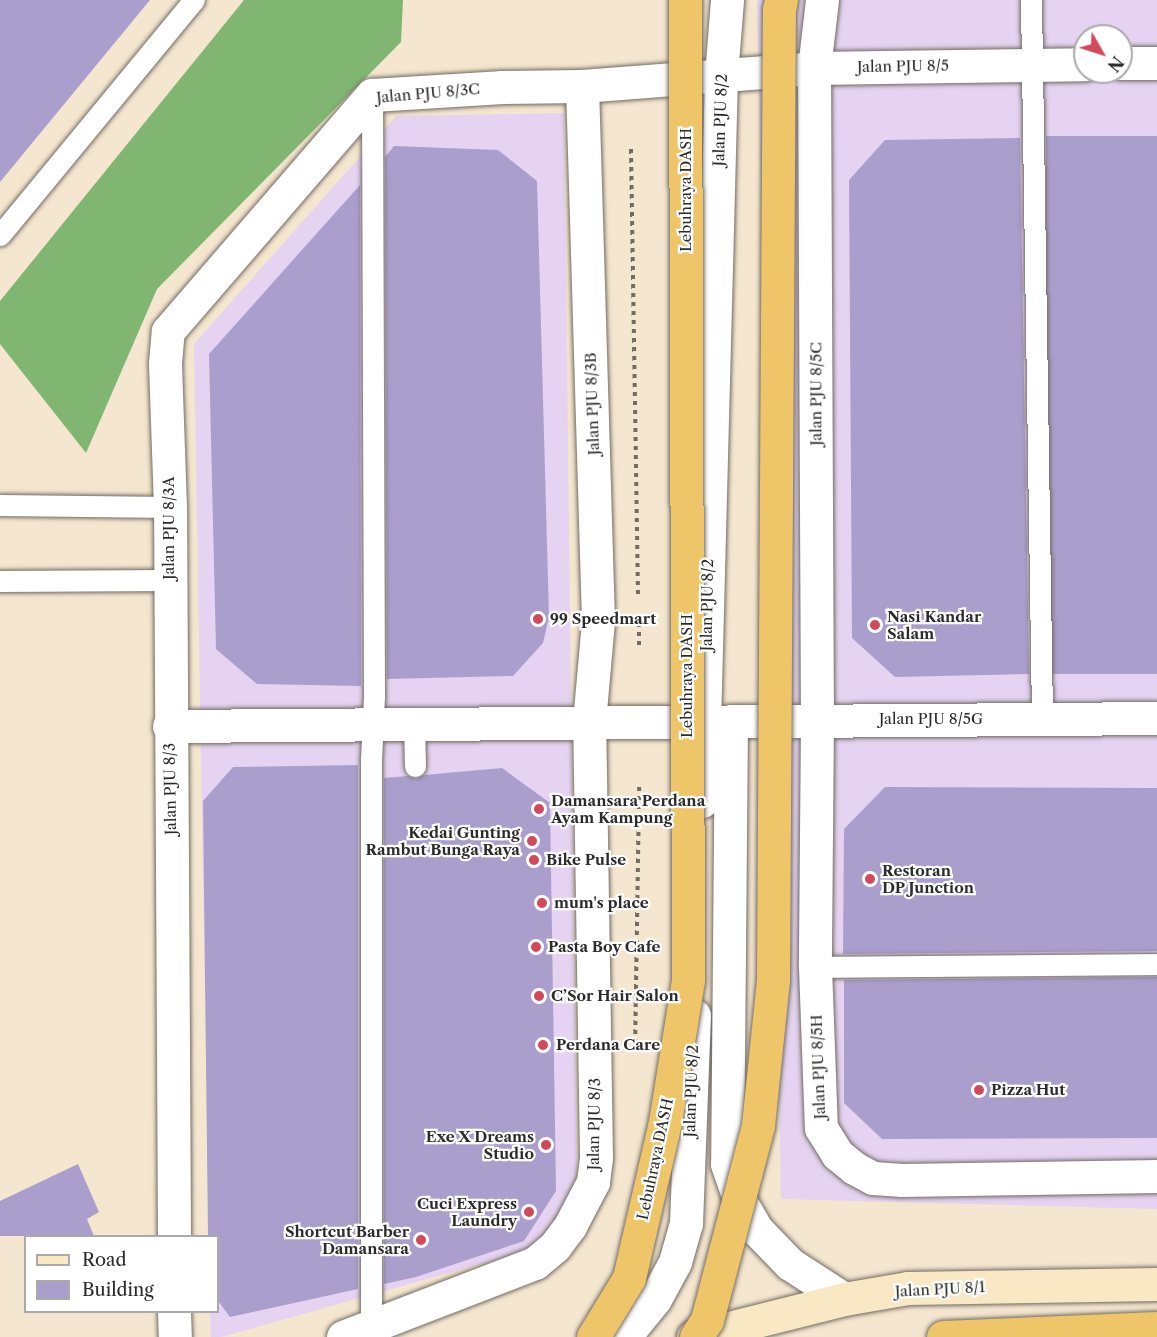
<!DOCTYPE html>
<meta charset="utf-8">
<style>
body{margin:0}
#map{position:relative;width:1157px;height:1337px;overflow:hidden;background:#f5e6cf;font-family:"Libre Caslon Text",serif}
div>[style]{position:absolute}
.built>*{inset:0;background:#e5d3f1}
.forest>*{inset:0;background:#80b672}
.building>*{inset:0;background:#aa9ecc;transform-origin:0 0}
.path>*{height:4px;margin-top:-2px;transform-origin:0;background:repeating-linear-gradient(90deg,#726c64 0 4.5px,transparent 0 9px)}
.roads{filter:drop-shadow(0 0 2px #726c64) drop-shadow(0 0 2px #726c64)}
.lane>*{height:21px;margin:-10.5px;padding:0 10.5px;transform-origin:10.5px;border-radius:10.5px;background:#fff}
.street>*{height:33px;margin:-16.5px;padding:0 16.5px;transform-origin:16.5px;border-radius:16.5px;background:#fff}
.secondary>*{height:33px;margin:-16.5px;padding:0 16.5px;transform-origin:16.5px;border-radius:16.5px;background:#f8e8c3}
.highway>*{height:33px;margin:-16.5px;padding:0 16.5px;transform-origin:16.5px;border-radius:16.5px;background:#eec569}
.bridges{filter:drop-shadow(0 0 2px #726c64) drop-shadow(0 0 2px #726c64)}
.highway-bridge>*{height:33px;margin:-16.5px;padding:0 16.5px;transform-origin:16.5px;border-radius:16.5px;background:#eec569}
.dots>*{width:16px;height:16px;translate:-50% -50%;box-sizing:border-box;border:3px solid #fff;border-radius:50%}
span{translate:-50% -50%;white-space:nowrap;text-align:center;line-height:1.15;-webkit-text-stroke:4.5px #fff;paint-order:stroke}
.street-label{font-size:15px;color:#2b2b2b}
.poi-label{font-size:15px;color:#2b2b2b;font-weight:700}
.left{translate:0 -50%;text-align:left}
.right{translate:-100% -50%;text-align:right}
.legend{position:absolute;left:24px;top:1235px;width:195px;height:78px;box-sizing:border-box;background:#fff;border:2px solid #aaa;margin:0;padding:8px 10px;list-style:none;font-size:18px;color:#2b2b2b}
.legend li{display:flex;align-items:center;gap:12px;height:30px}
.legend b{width:30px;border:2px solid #aaa}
.north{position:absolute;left:1073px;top:24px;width:60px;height:60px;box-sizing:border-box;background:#fff;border:2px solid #aaa;border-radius:50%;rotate:129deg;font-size:16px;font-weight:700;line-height:24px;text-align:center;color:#2b2b2b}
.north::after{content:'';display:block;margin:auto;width:21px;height:27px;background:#d1495b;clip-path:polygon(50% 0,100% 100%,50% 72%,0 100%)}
</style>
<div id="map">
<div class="built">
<div style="clip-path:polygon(evenodd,757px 0,1157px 0,1157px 1209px,781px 1199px,757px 0,1085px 36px,1121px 36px,1121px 72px,1085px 72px,1085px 36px)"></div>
<div style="clip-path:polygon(564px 113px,577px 1190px,541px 1247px,221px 1337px,211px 1337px,210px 1312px,218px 1312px,218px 1236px,209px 1236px,194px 344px,396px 116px)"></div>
</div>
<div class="forest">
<div style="clip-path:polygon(244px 0,403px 0,401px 42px,157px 289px,86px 453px,0 344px,0 301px)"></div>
</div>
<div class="building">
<div style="clip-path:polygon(0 0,150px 0,0 182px)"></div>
<div style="left:1157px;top:136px;width:538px;height:111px;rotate:90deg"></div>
<div style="clip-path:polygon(1020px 138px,1029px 674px,895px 677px,852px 638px,849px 180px,885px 140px)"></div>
<div style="clip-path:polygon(394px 146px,498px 150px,537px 181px,549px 617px,543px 643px,513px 676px,387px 679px,385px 157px)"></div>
<div style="clip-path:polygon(360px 185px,361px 686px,257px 684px,216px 649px,209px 354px)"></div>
<div style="clip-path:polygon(358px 765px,358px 1289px,230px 1317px,218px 1301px,218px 1236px,208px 1236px,203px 801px,233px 767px)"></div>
<div style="clip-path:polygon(502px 768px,550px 803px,556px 1191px,524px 1241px,416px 1277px,384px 1284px,384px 778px,408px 776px,416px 779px,424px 775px)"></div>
<div style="clip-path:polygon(885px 787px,1157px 788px,1157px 951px,843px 954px,844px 829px)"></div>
<div style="clip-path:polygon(1157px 977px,1157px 1138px,882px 1139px,844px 1103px,844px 980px)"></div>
<div style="clip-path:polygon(78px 1164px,99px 1212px,87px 1219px,94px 1236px,0 1236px,0 1201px)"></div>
</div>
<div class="path">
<div style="left:631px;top:149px;width:449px;rotate:89.1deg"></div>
<div style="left:639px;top:623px;width:23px;rotate:90deg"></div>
<div style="left:635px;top:1052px;width:266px;rotate:-89.1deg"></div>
</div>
<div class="roads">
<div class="lane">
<div style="left:1031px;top:0;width:719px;rotate:89.12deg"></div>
<div style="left:0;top:235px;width:305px;rotate:-50.5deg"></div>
<div style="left:0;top:505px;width:170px;rotate:0.7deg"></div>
<div style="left:0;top:581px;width:169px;rotate:-0.3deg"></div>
<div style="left:414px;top:723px;width:43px;rotate:88.7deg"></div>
<div style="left:815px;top:967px;width:342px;rotate:-0.5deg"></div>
<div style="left:371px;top:1325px;width:565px;rotate:-90deg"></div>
<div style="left:371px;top:760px;width:64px;rotate:-87.3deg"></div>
<div style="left:374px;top:696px;width:601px;rotate:-90.19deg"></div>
</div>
<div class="street">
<div style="left:822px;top:0;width:68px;rotate:96.7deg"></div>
<div style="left:814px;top:68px;width:652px;rotate:89.74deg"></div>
<div style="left:817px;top:720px;width:247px;rotate:90.5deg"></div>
<div style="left:815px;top:967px;width:161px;rotate:87.9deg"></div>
<div style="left:821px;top:1128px;width:31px;rotate:58deg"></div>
<div style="left:837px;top:1154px;width:22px;rotate:39deg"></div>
<div style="left:854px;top:1168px;width:21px;rotate:28deg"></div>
<div style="left:873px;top:1178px;width:29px;rotate:4deg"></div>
<div style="left:902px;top:1180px;width:255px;rotate:-0.9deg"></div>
<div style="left:1121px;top:63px;width:36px"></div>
<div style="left:731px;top:721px;width:443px;rotate:90.5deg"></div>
<div style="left:727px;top:1164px;width:37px;rotate:71deg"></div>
<div style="left:739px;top:1199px;width:36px;rotate:60deg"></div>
<div style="left:757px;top:1230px;width:47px;rotate:45.9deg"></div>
<div style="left:790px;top:1264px;width:64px;rotate:32.9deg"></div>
<div style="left:169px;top:726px;width:988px;rotate:-0.46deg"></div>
<div style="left:702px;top:801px;width:726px;rotate:-88.5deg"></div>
<div style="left:721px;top:75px;width:75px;rotate:-85.4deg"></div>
<div style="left:174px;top:1236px;width:729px;rotate:-90.31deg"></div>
<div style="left:170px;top:507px;width:144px;rotate:-92deg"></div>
<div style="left:165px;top:363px;width:32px;rotate:-85deg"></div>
<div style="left:168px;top:331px;width:312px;rotate:-49.2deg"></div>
<div style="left:372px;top:95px;width:131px;rotate:-3.5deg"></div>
<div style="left:503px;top:87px;width:79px;rotate:-0.7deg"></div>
<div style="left:582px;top:86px;width:233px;rotate:-4.4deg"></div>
<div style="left:814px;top:68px;width:271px;rotate:-0.8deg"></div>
<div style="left:174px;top:1312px;width:25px;rotate:88deg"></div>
<div style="left:343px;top:1337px;width:206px;rotate:-21.1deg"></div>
<div style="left:535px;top:1263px;width:26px;rotate:-40deg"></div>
<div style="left:555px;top:1246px;width:25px;rotate:-53deg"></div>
<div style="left:570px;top:1226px;width:50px;rotate:-62.4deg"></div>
<div style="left:593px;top:1182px;width:25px;rotate:-83deg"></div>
<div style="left:596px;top:1157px;width:435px;rotate:-90.9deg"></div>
<div style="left:589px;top:722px;width:101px;rotate:-84.9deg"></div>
<div style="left:598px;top:621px;width:535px;rotate:-91.71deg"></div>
<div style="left:624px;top:1337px;width:49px;rotate:-50.8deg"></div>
<div style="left:655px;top:1299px;width:42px;rotate:-61.6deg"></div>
<div style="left:675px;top:1262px;width:41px;rotate:-74.2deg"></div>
<div style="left:686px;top:1223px;width:208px;rotate:-87.8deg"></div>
</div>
<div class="secondary">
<div style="left:693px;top:1337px;width:156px;rotate:-14.1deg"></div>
<div style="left:844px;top:1299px;width:65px;rotate:-9.8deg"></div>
<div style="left:908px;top:1288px;width:249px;rotate:-0.9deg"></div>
</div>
<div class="highway">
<div style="left:943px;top:1337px;width:214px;rotate:-2.4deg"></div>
</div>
</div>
<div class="bridges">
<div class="highway-bridge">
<div style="left:593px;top:1337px;width:69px;rotate:-58.6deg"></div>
<div style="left:629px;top:1278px;width:160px;rotate:-77deg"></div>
<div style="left:665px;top:1122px;width:144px;rotate:-80.8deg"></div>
<div style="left:688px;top:980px;width:980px;rotate:-90.18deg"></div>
<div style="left:696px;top:1337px;width:20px;rotate:-57deg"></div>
<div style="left:707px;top:1320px;width:202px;rotate:-75.3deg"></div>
<div style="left:758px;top:1125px;width:146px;rotate:-84.1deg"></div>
<div style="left:773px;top:980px;width:970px;rotate:-89.65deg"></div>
<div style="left:779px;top:10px;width:10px;rotate:-79deg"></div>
</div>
</div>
<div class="dots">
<div style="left:538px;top:619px;background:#d1495b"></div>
<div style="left:875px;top:625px;background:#d1495b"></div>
<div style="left:539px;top:809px;background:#d1495b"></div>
<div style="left:532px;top:841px;background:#d1495b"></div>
<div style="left:534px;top:860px;background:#d1495b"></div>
<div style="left:870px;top:879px;background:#d1495b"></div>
<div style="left:542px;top:903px;background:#d1495b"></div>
<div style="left:536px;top:947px;background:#d1495b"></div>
<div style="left:539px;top:996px;background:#d1495b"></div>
<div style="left:543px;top:1045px;background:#d1495b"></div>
<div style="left:979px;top:1090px;background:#d1495b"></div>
<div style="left:546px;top:1145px;background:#d1495b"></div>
<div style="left:529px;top:1212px;background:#d1495b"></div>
<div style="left:421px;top:1240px;background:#d1495b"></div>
</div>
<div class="street-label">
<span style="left:903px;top:66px;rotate:-1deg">Jalan PJU 8/5</span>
<span style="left:428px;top:93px;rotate:-5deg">Jalan PJU 8/3C</span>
<span style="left:720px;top:120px;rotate:-88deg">Jalan PJU 8/2</span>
<span style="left:686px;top:190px;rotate:-90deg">Lebuhraya DASH</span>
<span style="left:816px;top:394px;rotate:-90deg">Jalan PJU 8/5C</span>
<span style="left:592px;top:404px;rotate:-92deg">Jalan PJU 8/3B</span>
<span style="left:169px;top:528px;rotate:-90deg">Jalan PJU 8/3A</span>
<span style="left:707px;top:605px;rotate:-89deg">Jalan PJU 8/2</span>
<span style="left:687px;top:676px;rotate:-90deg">Lebuhraya DASH</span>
<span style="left:931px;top:719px">Jalan PJU 8/5G</span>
<span style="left:170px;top:789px;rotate:-91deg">Jalan PJU 8/3</span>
<span style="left:818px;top:1067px;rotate:-92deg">Jalan PJU 8/5H</span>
<span style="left:691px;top:1091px;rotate:-88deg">Jalan PJU 8/2</span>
<span style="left:594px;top:1124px;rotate:-89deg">Jalan PJU 8/3</span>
<span style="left:655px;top:1159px;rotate:-78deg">Lebuhraya DASH</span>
<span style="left:940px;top:1289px;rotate:-3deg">Jalan PJU 8/1</span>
</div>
<div class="poi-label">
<span class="left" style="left:887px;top:625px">Nasi Kandar<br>Salam</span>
<span class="left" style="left:550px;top:619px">99 Speedmart</span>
<span class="left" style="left:551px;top:809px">Damansara Perdana<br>Ayam Kampung</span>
<span class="right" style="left:520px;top:841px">Kedai Gunting<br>Rambut Bunga Raya</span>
<span class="left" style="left:546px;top:860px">Bike Pulse</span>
<span class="left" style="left:882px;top:879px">Restoran<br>DP Junction</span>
<span class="left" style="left:554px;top:903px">mum's place</span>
<span class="left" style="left:548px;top:947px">Pasta Boy Cafe</span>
<span class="left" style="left:551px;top:996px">C’Sor Hair Salon</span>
<span class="left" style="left:556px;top:1045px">Perdana Care</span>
<span class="left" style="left:991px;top:1090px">Pizza Hut</span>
<span class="right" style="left:534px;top:1145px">Exe X Dreams<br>Studio</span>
<span class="right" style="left:517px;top:1212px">Cuci Express<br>Laundry</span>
<span class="right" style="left:409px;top:1240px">Shortcut Barber<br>Damansara</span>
</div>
<ul class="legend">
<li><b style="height:8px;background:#f8e8c3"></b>Road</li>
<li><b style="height:16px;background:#aa9ecc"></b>Building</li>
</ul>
<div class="north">N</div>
</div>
